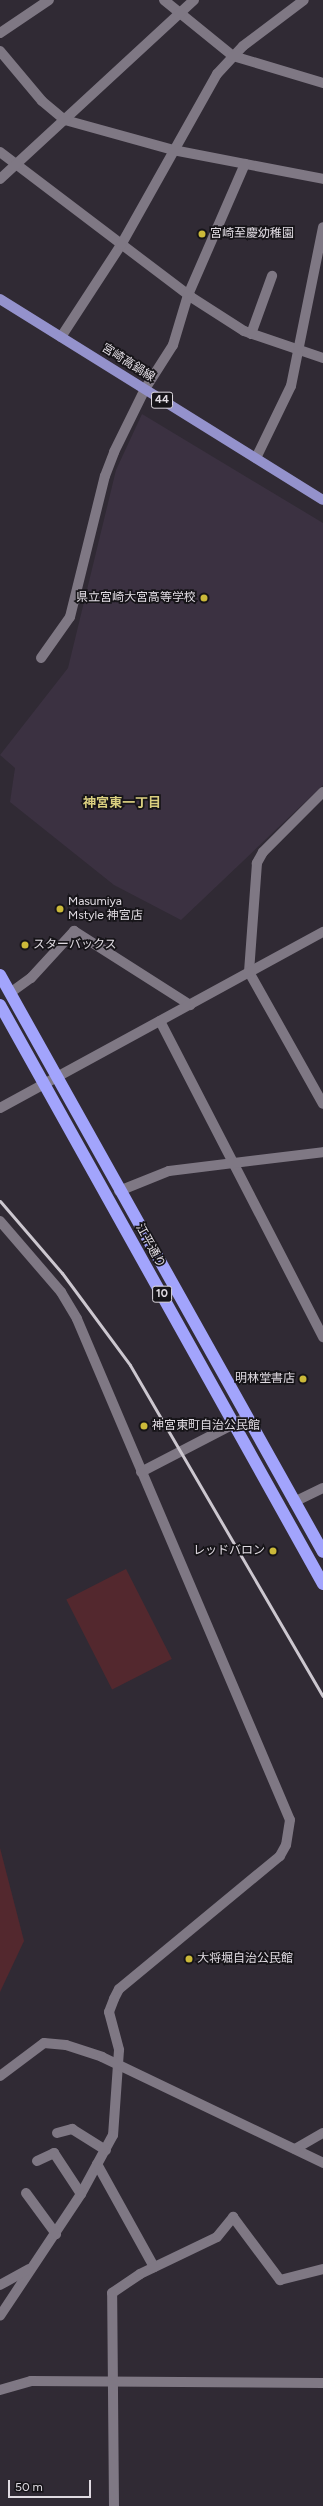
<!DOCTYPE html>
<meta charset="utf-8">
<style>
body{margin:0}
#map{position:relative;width:323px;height:2506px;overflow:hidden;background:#302a34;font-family:Figtree,"Noto Sans JP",sans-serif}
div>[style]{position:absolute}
.built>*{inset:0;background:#3b3141}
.green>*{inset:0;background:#53282e;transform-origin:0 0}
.minor>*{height:10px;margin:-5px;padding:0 5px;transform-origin:5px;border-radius:5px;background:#7f7884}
.major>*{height:10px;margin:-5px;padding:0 5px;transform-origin:5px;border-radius:5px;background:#9492cc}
.highway>*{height:12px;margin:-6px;padding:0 6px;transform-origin:6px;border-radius:6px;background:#a2a4fc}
.rail>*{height:3px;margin:-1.5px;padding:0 1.5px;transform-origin:1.5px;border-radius:1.5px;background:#ccc7cf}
.dots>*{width:11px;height:11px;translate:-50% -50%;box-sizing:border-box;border:2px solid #161418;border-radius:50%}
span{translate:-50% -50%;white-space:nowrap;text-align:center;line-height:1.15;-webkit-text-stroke:3.5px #161418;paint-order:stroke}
.shield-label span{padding:1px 3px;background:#161418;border:1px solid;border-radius:3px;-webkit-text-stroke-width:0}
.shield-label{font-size:11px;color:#e0dbe2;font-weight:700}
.poi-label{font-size:12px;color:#e0dbe2}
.left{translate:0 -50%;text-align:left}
.right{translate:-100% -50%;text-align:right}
.street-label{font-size:12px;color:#e0dbe2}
.neighbourhood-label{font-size:13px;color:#d9ce7f;font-weight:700}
.scale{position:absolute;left:8px;top:2480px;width:83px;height:18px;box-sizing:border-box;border:2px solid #e0dbe2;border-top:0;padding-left:5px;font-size:12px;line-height:14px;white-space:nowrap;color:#e0dbe2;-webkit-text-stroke:3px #161418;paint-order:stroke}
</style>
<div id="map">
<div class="built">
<div style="clip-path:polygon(142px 414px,323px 523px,323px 785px,181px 920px,114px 885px,10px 802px,15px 768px,0 755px,68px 668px,116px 470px)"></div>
</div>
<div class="green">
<div style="left:126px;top:1569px;width:101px;height:67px;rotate:63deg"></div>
<div style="clip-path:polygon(0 1848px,24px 1941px,0 1992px)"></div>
</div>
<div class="minor">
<div style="left:164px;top:0;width:89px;rotate:39.1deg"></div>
<div style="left:233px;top:56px;width:94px;rotate:16.7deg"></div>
<div style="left:0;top:33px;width:59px;rotate:-34deg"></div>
<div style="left:0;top:51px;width:65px;rotate:50deg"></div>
<div style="left:42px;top:101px;width:30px;rotate:40deg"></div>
<div style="left:65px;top:120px;width:112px;rotate:15.5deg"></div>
<div style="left:173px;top:150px;width:153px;rotate:10.9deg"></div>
<div style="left:0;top:152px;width:240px;rotate:37.2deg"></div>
<div style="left:191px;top:297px;width:63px;rotate:32.7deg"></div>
<div style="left:244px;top:331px;width:83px;rotate:18.9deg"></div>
<div style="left:0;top:179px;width:264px;rotate:-42.7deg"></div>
<div style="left:251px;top:334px;width:62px;rotate:-70.1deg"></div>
<div style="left:61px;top:337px;width:110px;rotate:-56.9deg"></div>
<div style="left:121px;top:245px;width:196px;rotate:-60.7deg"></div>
<div style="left:217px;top:74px;width:38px;rotate:-47deg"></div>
<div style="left:243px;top:46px;width:76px;rotate:-37deg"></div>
<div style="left:256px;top:458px;width:80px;rotate:-64.1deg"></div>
<div style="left:291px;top:386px;width:162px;rotate:-78.6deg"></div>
<div style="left:41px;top:658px;width:50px;rotate:-54.7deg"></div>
<div style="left:70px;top:617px;width:145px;rotate:-76.1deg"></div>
<div style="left:105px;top:476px;width:26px;rotate:-69deg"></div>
<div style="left:114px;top:452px;width:70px;rotate:-63.8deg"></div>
<div style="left:145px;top:389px;width:52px;rotate:-57.5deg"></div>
<div style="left:173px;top:345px;width:52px;rotate:-73.3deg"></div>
<div style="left:188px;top:295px;width:143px;rotate:-66.5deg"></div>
<div style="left:323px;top:792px;width:85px;rotate:135deg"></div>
<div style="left:263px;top:852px;width:13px;rotate:119deg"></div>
<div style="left:257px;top:863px;width:109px;rotate:94.2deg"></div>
<div style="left:249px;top:972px;width:151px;rotate:60.7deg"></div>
<div style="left:10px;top:993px;width:26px;rotate:-36deg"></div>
<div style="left:31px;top:978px;width:64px;rotate:-47.5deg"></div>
<div style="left:74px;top:931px;width:138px;rotate:32.5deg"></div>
<div style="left:160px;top:1021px;width:356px;rotate:62.7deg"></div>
<div style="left:0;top:1108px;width:368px;rotate:-28.6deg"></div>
<div style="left:119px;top:1191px;width:54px;rotate:-21.8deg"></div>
<div style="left:169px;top:1171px;width:155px;rotate:-7deg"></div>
<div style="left:0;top:1221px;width:94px;rotate:49.3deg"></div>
<div style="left:61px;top:1292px;width:31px;rotate:59deg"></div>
<div style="left:77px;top:1319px;width:544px;rotate:66.97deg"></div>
<div style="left:290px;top:1820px;width:25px;rotate:99deg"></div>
<div style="left:286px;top:1845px;width:13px;rotate:119deg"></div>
<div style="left:280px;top:1856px;width:209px;rotate:140.4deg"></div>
<div style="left:119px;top:1989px;width:11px;rotate:117deg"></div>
<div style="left:114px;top:1999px;width:14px;rotate:111deg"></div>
<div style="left:109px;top:2012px;width:39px;rotate:75deg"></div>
<div style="left:119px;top:2050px;width:85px;rotate:94deg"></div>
<div style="left:113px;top:2135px;width:67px;rotate:118.5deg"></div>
<div style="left:81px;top:2194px;width:146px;rotate:123.6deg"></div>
<div style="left:141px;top:1472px;width:119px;rotate:-27.4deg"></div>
<div style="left:294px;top:1502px;width:32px;rotate:-26deg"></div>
<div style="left:0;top:2076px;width:55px;rotate:-36.9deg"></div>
<div style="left:44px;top:2043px;width:22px;rotate:5deg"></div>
<div style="left:66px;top:2045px;width:38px;rotate:18deg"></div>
<div style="left:102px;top:2057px;width:245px;rotate:25.6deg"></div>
<div style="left:57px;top:2133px;width:16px;rotate:-15deg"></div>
<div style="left:72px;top:2129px;width:40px;rotate:32deg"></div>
<div style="left:295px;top:2149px;width:32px;rotate:-30deg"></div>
<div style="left:37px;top:2161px;width:19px;rotate:-25deg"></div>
<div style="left:54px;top:2153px;width:49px;rotate:56.6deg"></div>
<div style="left:97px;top:2164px;width:118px;rotate:61deg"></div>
<div style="left:26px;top:2193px;width:51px;rotate:53.8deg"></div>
<div style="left:0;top:2285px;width:33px;rotate:-29deg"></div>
<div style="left:0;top:2390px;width:32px;rotate:-16deg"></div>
<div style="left:31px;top:2381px;width:292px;rotate:0.4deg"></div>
<div style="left:114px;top:2506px;width:213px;rotate:-90.5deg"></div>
<div style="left:112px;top:2293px;width:34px;rotate:-34deg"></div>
<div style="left:140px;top:2274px;width:85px;rotate:-25.7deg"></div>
<div style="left:217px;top:2237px;width:26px;rotate:-51deg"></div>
<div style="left:233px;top:2217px;width:79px;rotate:53.3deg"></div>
<div style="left:280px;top:2280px;width:44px;rotate:-14.3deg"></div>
</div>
<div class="major">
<div style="left:0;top:299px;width:380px;rotate:31.9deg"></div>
</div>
<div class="highway">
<div style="left:0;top:975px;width:661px;rotate:60.76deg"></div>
<div style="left:0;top:1005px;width:663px;rotate:60.84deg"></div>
</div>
<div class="rail">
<div style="left:0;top:1201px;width:95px;rotate:49.3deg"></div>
<div style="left:62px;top:1273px;width:114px;rotate:53.5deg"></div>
<div style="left:130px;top:1365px;width:383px;rotate:59.8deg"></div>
</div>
<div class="dots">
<div style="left:202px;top:234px;background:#cbb939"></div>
<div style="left:204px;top:598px;background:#cbb939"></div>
<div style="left:60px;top:909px;background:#cbb939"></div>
<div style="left:25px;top:945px;background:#cbb939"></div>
<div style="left:303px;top:1379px;background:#cbb939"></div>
<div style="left:144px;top:1426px;background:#cbb939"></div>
<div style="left:273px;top:1551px;background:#cbb939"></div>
<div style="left:189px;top:1959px;background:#cbb939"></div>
</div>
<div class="shield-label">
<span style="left:162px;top:400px">44</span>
<span style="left:162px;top:1294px">10</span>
</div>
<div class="poi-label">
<span class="left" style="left:210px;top:234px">宮崎至慶幼稚園</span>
<span class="right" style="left:196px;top:598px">県立宮崎大宮高等学校</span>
<span class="left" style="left:68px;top:909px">Masumiya<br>Mstyle 神宮店</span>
<span class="left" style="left:33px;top:945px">スターバックス</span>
<span class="right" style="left:295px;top:1379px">明林堂書店</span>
<span class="left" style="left:152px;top:1426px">神宮東町自治公民館</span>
<span class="right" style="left:265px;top:1551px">レッドバロン</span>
<span class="left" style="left:197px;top:1959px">大将堀自治公民館</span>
</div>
<div class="street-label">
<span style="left:128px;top:363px;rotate:32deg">宮崎高鍋線</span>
<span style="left:150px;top:1246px;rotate:61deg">江平通り</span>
</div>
<div class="neighbourhood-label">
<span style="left:122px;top:803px">神宮東一丁目</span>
</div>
<div class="scale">50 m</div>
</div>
